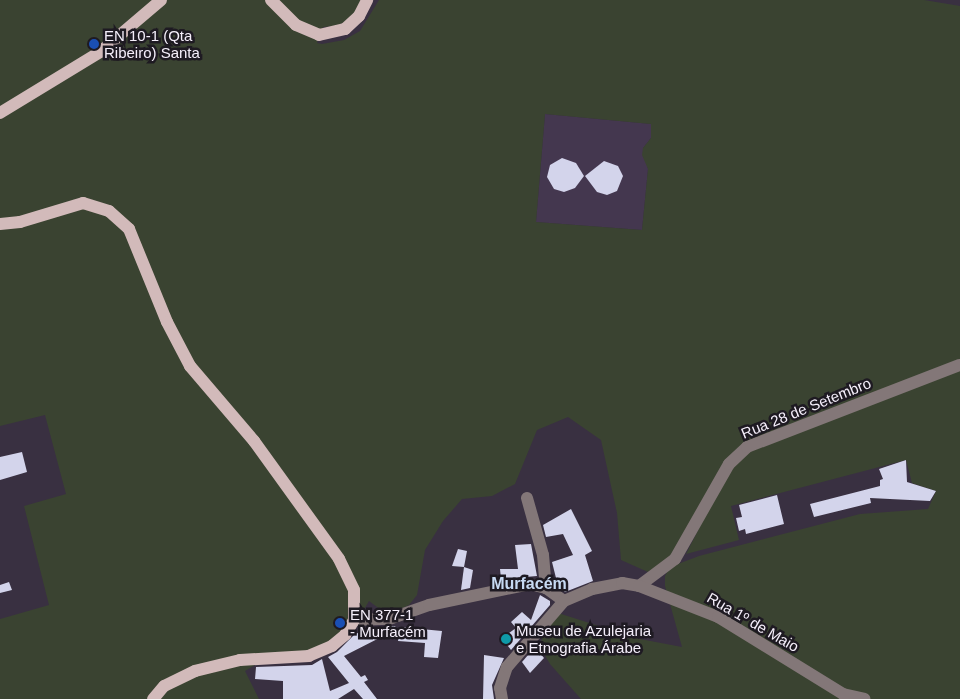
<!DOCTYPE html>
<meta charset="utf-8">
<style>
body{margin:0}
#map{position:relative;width:960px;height:699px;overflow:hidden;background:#393041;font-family:Arial,sans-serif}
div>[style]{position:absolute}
.built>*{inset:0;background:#44374f}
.green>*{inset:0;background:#3a4331}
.building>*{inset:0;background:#d3d4eb}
.minor>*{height:12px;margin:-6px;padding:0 6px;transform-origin:6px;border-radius:6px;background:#837778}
.major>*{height:12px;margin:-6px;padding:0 6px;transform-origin:6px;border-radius:6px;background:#d2baba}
.dots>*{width:14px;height:14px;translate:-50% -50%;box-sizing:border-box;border:2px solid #1e1a22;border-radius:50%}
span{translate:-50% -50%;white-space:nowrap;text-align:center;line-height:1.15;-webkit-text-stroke:5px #1e1a22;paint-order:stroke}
.poi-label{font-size:15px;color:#f5effb}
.left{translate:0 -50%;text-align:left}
.street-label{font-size:15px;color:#f5effb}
.neighbourhood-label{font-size:16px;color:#c7daf3;font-weight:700}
</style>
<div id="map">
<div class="built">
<div style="clip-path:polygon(545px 114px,651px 124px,651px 138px,643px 148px,648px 169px,642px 230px,536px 222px)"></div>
</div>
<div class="green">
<div style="clip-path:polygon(evenodd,0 0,363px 0,350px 19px,337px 26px,323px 27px,317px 43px,322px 44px,344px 40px,360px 31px,379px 0,924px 0,960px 6px,960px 362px,745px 445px,673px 557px,648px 572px,621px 560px,617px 513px,601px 440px,568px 417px,537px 430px,515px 484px,492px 496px,462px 499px,443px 521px,425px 550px,417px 595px,409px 605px,392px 613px,381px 610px,369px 601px,348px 638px,333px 649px,255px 665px,245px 671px,259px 699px,0 699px,0 619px,49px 605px,24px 506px,66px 494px,45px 415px,0 426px,0 0,545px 114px,651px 124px,651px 138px,643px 148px,642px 155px,648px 169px,642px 230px,536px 222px,545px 114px)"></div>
<div style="clip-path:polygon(960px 368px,960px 699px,581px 699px,550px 664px,540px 647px,543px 633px,558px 613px,640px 639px,682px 647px,665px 586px,665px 576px,670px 567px,699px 556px,860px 514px,928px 509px,936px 491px,912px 483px,906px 460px,731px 506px,739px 540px,686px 554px,728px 471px,742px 454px)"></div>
</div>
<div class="building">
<div style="clip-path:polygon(562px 158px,576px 163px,584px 176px,575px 188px,564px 192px,554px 189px,547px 177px,550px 165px)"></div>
<div style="clip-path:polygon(604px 161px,618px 166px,623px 176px,617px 191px,607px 195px,597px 192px,585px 176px)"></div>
<div style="clip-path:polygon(22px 452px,27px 472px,0 480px,0 457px)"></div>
<div style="clip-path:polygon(906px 460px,907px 482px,936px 491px,930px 501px,870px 498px,871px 503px,814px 517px,810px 504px,880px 486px,880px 480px,883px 479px,879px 469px)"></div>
<div style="clip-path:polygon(777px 495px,784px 524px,746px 534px,745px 529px,739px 531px,736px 518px,742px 517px,739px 505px)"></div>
<div style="clip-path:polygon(571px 509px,592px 551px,585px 555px,593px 581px,565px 592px,558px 586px,552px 562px,573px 555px,563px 534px,546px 537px,543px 525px)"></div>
<div style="clip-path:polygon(531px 544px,537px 576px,501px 579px,500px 569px,518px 569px,515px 545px)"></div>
<div style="clip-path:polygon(458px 549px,467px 551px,464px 567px,452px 566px)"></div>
<div style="clip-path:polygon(464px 567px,473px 570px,470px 588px,461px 590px)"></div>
<div style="clip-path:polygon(9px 582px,12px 590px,0 593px,0 585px)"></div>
<div style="clip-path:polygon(540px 595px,550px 601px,550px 605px,511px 650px,502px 638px,516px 628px,511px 622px,522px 612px,531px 620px)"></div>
<div style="clip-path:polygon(395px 626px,397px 629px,344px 656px,361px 677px,365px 675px,368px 680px,364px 682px,377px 699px,363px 699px,354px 689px,338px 699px,283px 699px,283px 681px,255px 679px,256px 667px,312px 665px,322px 659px,330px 691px,349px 683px,328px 657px,337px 652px,355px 634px,372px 628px)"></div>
<div style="clip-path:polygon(400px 627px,442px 631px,438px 658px,424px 657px,425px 643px,398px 641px)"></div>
<div style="clip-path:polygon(535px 647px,544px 658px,530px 673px,522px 662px)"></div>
<div style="clip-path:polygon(484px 655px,504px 658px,492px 685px,494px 699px,483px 699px)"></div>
</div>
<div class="minor">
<div style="left:527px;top:498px;width:59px;rotate:74.3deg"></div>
<div style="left:543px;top:555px;width:33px;rotate:85deg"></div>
<div style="left:546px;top:588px;width:22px;rotate:36deg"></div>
<div style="left:639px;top:586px;width:45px;rotate:-36.9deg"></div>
<div style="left:675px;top:559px;width:109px;rotate:-60.4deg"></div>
<div style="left:729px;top:464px;width:25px;rotate:-43deg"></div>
<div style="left:747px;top:447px;width:228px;rotate:-21.1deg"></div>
<div style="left:354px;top:620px;width:35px;rotate:-2deg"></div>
<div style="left:389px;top:619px;width:42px;rotate:-19.3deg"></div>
<div style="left:429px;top:605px;width:103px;rotate:-11.7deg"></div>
<div style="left:530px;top:584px;width:16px;rotate:14deg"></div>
<div style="left:502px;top:699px;width:11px;rotate:-100deg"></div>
<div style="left:500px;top:688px;width:22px;rotate:-72deg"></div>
<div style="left:507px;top:667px;width:87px;rotate:-49.2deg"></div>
<div style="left:564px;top:601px;width:30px;rotate:-23deg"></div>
<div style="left:592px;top:589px;width:31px;rotate:-11deg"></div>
<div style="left:622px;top:583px;width:17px;rotate:10deg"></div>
<div style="left:639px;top:586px;width:85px;rotate:21.4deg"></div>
<div style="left:718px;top:617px;width:147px;rotate:31.6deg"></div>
<div style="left:843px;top:694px;width:22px;rotate:13deg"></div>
</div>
<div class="major">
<div style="left:271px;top:0;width:35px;rotate:45deg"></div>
<div style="left:296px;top:25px;width:25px;rotate:23deg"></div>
<div style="left:319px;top:35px;width:27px;rotate:-13deg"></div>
<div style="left:345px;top:29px;width:19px;rotate:-43deg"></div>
<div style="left:359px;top:16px;width:18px;rotate:-63deg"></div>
<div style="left:0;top:113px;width:117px;rotate:-31.4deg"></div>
<div style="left:100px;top:52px;width:80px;rotate:-40.4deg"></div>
<div style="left:0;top:224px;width:20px;rotate:-6deg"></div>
<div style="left:20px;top:222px;width:66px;rotate:-16.8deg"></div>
<div style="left:83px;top:203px;width:27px;rotate:17deg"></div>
<div style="left:109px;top:211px;width:27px;rotate:42deg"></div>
<div style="left:129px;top:229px;width:100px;rotate:67.8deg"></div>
<div style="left:167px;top:322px;width:50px;rotate:62.4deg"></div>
<div style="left:190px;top:366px;width:99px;rotate:49.5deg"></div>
<div style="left:254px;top:441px;width:145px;rotate:54.2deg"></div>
<div style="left:339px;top:559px;width:34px;rotate:64deg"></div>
<div style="left:354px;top:590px;width:30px;rotate:90deg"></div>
<div style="left:354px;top:620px;width:17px;rotate:121deg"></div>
<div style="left:345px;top:635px;width:17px;rotate:140deg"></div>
<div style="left:332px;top:646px;width:25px;rotate:157deg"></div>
<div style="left:309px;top:656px;width:69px;rotate:176.7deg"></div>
<div style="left:240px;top:660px;width:46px;rotate:166.3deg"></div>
<div style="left:195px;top:671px;width:34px;rotate:154deg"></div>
<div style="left:164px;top:686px;width:17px;rotate:130deg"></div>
</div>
<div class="dots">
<div style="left:94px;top:44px;background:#1a4fb4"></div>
<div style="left:340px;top:623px;background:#1a4fb4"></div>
<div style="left:506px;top:639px;background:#0f9aa8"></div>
</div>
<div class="poi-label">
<span class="left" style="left:104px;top:44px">EN 10-1 (Qta<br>Ribeiro) Santa</span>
<span class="left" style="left:350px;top:623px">EN 377-1<br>- Murfacém</span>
<span class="left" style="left:516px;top:639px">Museu de Azulejaria<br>e Etnografia Árabe</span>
</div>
<div class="street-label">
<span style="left:806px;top:408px;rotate:-22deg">Rua 28 de Setembro</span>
<span style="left:753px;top:622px;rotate:30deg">Rua 1º de Maio</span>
</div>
<div class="neighbourhood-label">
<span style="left:529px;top:584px">Murfacém</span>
</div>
</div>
